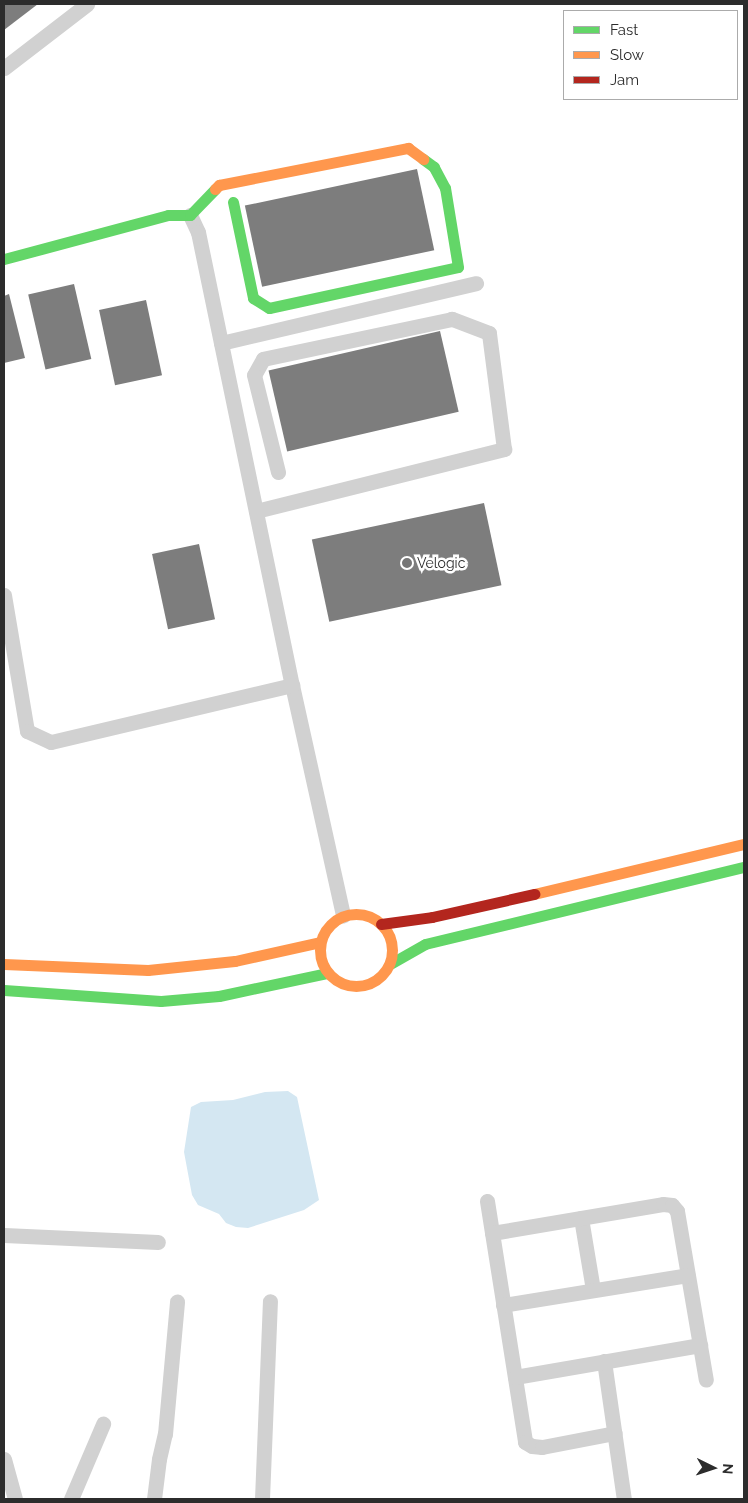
<!DOCTYPE html>
<style>
body{margin:0}
#map{position:relative;width:748px;height:1503px;overflow:hidden;background:#fff;font-family:Raleway,sans-serif}
div>[style]{position:absolute}
.water>*{inset:0;background:#d4e7f2}
.building>*{inset:0;background:#7d7d7d;transform-origin:0 0}
.street>*{height:15px;margin:-7.5px;padding:0 7.5px;transform-origin:7.5px;border-radius:7.5px;background:#d1d1d1}
.fast>*{height:11px;margin:-5.5px;padding:0 5.5px;transform-origin:5.5px;border-radius:5.5px;background:#63d668}
.slow>*{height:11px;margin:-5.5px;padding:0 5.5px;transform-origin:5.5px;border-radius:5.5px;background:#ff974d}
.slow>.ring{margin:-5.5px;padding:0;box-sizing:content-box;background:none;border:11px solid #ff974d;border-radius:50%}
.jam>*{height:11px;margin:-5.5px;padding:0 5.5px;transform-origin:5.5px;border-radius:5.5px;background:#b3261e}
.dots>*{width:14px;height:14px;translate:-50% -50%;box-sizing:border-box;border:2px solid #fff;border-radius:50%}
span{translate:-50% -50%;white-space:nowrap;text-align:center;line-height:1.15;-webkit-text-stroke:5px #fff;paint-order:stroke}
.poi-label{font-size:14px;color:#2c2c2c}
.left{translate:0 -50%;text-align:left}
.frame{position:absolute;inset:0;border:5px solid #2c2c2c;pointer-events:none}
.legend{position:absolute;left:563px;top:10px;width:175px;height:90px;box-sizing:border-box;background:#fff;border:1px solid #ababab;margin:0;padding:6px 9px;list-style:none;font-size:15px;color:#2c2c2c}
.legend li{display:flex;align-items:center;gap:10px;height:25px}
.legend b{width:25px;border:1px solid #ababab}
.north{position:absolute;left:688px;top:1443px;width:50px;height:50px;-webkit-text-stroke:4px #fff;paint-order:stroke;rotate:94deg;font-size:14px;font-weight:700;line-height:20px;text-align:center;color:#2c2c2c}
.north::after{content:'';display:block;margin:auto;width:18px;height:22px;background:#2c2c2c;clip-path:polygon(50% 0,100% 100%,50% 72%,0 100%)}
</style>
<div id="map">
<div class="water">
<div style="clip-path:polygon(288px 1091px,297px 1097px,319px 1200px,304px 1210px,248px 1228px,236px 1227px,226px 1223px,219px 1214px,198px 1205px,192px 1195px,184px 1152px,191px 1107px,201px 1102px,233px 1100px,265px 1092px)"></div>
</div>
<div class="building">
<div style="clip-path:polygon(4px 4px,38px 4px,4px 30px)"></div>
<div style="left:417px;top:169px;width:83px;height:176px;rotate:78deg"></div>
<div style="left:74px;top:284px;width:77px;height:47px;rotate:77deg"></div>
<div style="clip-path:polygon(9px 294px,25px 358px,4px 363px,4px 296px)"></div>
<div style="left:146px;top:300px;width:77px;height:48px;rotate:78deg"></div>
<div style="left:440px;top:331px;width:83px;height:176px;rotate:77deg"></div>
<div style="left:484px;top:503px;width:84px;height:176px;rotate:78deg"></div>
<div style="left:199px;top:544px;width:77px;height:48px;rotate:78deg"></div>
</div>
<div class="street">
<div style="left:4px;top:68px;width:105px;rotate:-37.6deg"></div>
<div style="left:190px;top:215px;width:19px;rotate:65deg"></div>
<div style="left:198px;top:232px;width:463px;rotate:78.3deg"></div>
<div style="left:292px;top:685px;width:236px;rotate:77.5deg"></div>
<div style="left:221px;top:343px;width:262px;rotate:-13.2deg"></div>
<div style="left:256px;top:511px;width:256px;rotate:-14deg"></div>
<div style="left:504px;top:449px;width:117px;rotate:-97.4deg"></div>
<div style="left:489px;top:333px;width:40px;rotate:-159deg"></div>
<div style="left:452px;top:319px;width:193px;rotate:168.1deg"></div>
<div style="left:263px;top:359px;width:18px;rotate:119deg"></div>
<div style="left:254px;top:375px;width:100px;rotate:76.1deg"></div>
<div style="left:4px;top:595px;width:138px;rotate:80.4deg"></div>
<div style="left:27px;top:731px;width:26px;rotate:25deg"></div>
<div style="left:51px;top:742px;width:248px;rotate:-13.3deg"></div>
<div style="left:487px;top:1201px;width:244px;rotate:81deg"></div>
<div style="left:525px;top:1442px;width:8px;rotate:30deg"></div>
<div style="left:532px;top:1446px;width:10px;rotate:6deg"></div>
<div style="left:542px;top:1447px;width:74px;rotate:-10.9deg"></div>
<div style="left:581px;top:1218px;width:73px;rotate:80.5deg"></div>
<div style="left:492px;top:1233px;width:173px;rotate:-9.6deg"></div>
<div style="left:663px;top:1204px;width:9px;rotate:6deg"></div>
<div style="left:672px;top:1205px;width:8px;rotate:50deg"></div>
<div style="left:677px;top:1211px;width:171px;rotate:80.3deg"></div>
<div style="left:4px;top:1235px;width:154px;rotate:2.6deg"></div>
<div style="left:503px;top:1305px;width:187px;rotate:-9.2deg"></div>
<div style="left:604px;top:1361px;width:139px;rotate:81.8deg"></div>
<div style="left:515px;top:1377px;width:188px;rotate:-9.8deg"></div>
<div style="left:4px;top:1459px;width:41px;rotate:74.6deg"></div>
<div style="left:71px;top:1499px;width:82px;rotate:-66.9deg"></div>
<div style="left:154px;top:1499px;width:40px;rotate:-82.9deg"></div>
<div style="left:159px;top:1459px;width:26px;rotate:-77deg"></div>
<div style="left:165px;top:1434px;width:133px;rotate:-84.8deg"></div>
<div style="left:262px;top:1499px;width:198px;rotate:-87.7deg"></div>
</div>
<div class="fast">
<div style="left:233px;top:202px;width:98px;rotate:78.2deg"></div>
<div style="left:253px;top:298px;width:19px;rotate:32deg"></div>
<div style="left:269px;top:308px;width:193px;rotate:-12.2deg"></div>
<div style="left:458px;top:267px;width:80px;rotate:-99.3deg"></div>
<div style="left:445px;top:188px;width:24px;rotate:-118deg"></div>
<div style="left:434px;top:167px;width:14px;rotate:-144deg"></div>
<div style="left:4px;top:259px;width:170px;rotate:-15deg"></div>
<div style="left:168px;top:215px;width:22px"></div>
<div style="left:190px;top:215px;width:36px;rotate:-46deg"></div>
<div style="left:390px;top:964px;width:40px;rotate:-29.7deg"></div>
<div style="left:425px;top:944px;width:328px;rotate:-13.6deg"></div>
<div style="left:4px;top:990px;width:157px;rotate:4deg"></div>
<div style="left:161px;top:1001px;width:58px;rotate:-4.9deg"></div>
<div style="left:219px;top:996px;width:110px;rotate:-12deg"></div>
</div>
<div class="slow">
<div style="left:215px;top:189px;width:6px;rotate:-45deg"></div>
<div style="left:219px;top:185px;width:193px;rotate:-11.1deg"></div>
<div style="left:408px;top:148px;width:19px;rotate:36deg"></div>
<div style="left:534px;top:894px;width:216px;rotate:-13.4deg"></div>
<div class="ring" style="left:320px;top:914px;width:61px;height:61px"></div>
<div style="left:4px;top:964px;width:144px;rotate:2.4deg"></div>
<div style="left:148px;top:970px;width:87px;rotate:-5.9deg"></div>
<div style="left:235px;top:961px;width:87px;rotate:-12.6deg"></div>
</div>
<div class="jam">
<div style="left:381px;top:924px;width:51px;rotate:-7.8deg"></div>
<div style="left:432px;top:917px;width:105px;rotate:-12.7deg"></div>
</div>
<div class="dots">
<div style="left:407px;top:563px;background:#767676"></div>
</div>
<div class="poi-label">
<span class="left" style="left:417px;top:563px">Velogic</span>
</div>
<div class="frame"></div>
<ul class="legend">
<li><b style="height:6px;background:#63d668"></b>Fast</li>
<li><b style="height:6px;background:#ff974d"></b>Slow</li>
<li><b style="height:6px;background:#b3261e"></b>Jam</li>
</ul>
<div class="north">N</div>
</div>
